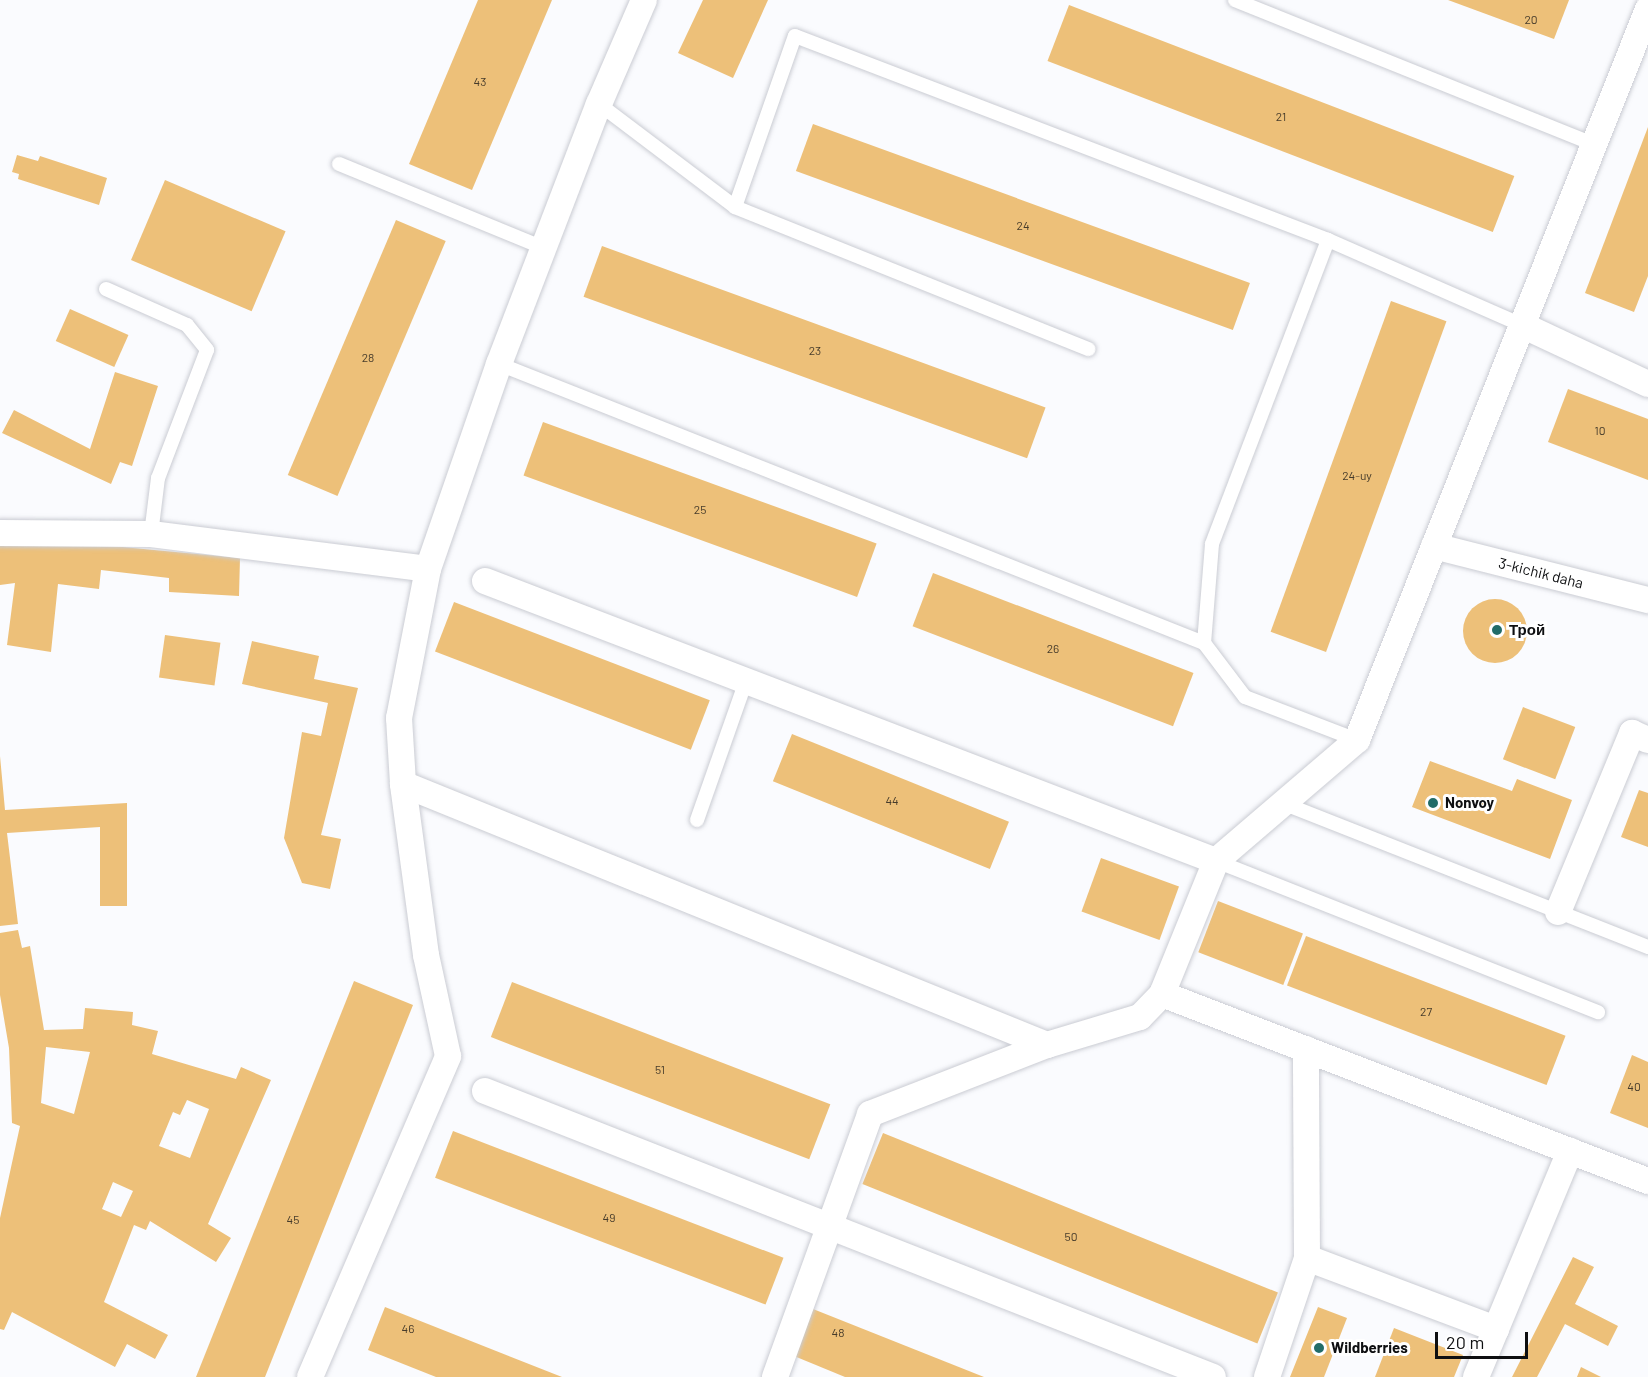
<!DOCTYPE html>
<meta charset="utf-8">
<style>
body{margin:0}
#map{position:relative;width:1648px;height:1377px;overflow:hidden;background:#fafbfe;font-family:Barlow,sans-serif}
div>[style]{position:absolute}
.building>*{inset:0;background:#edc079;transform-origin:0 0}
.round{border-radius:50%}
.roads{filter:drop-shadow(0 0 2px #caccd3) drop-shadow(0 0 2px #caccd3)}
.service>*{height:14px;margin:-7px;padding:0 7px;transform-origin:7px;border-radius:7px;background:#fff}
.minor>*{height:26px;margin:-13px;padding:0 13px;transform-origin:13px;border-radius:13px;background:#fff}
.dots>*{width:16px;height:16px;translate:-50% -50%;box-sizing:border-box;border:3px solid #fff;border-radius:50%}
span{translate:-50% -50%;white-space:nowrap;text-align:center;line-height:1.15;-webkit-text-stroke:6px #fff;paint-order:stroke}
.number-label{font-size:12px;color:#463b2b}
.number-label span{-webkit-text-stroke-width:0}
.street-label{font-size:15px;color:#0e0f11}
.poi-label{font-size:15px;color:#0e0f11;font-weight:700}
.left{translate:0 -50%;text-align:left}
.scale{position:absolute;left:1435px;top:1332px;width:93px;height:27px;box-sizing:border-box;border:3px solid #0e0f11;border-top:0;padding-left:8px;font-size:18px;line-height:21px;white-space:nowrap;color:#0e0f11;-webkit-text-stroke:4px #fff;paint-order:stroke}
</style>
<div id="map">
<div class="building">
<div style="clip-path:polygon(478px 0,552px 0,472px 190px,409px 164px)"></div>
<div style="clip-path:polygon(703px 0,768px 0,733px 78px,678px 53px)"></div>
<div style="clip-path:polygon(1448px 0,1569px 0,1554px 39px)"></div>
<div style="left:1069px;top:5px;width:477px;height:60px;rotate:21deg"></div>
<div style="left:813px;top:124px;width:465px;height:50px;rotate:20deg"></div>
<div style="clip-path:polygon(1648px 127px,1648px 276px,1634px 312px,1585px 293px)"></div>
<div style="clip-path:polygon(17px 155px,38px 161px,40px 156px,107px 178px,99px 205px,18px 179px,19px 174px,12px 172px)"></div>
<div style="left:165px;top:180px;width:131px;height:87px;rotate:23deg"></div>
<div style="left:396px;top:220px;width:54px;height:277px;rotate:23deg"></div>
<div style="left:602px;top:246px;width:472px;height:54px;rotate:20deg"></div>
<div style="left:1391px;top:301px;width:59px;height:352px;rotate:20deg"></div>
<div style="left:70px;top:309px;width:64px;height:35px;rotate:24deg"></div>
<div style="clip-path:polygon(115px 372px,158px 386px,132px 466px,120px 462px,111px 484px,2px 433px,14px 410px,90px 449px)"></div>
<div style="clip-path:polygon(1568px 389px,1648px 419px,1648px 480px,1548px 442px)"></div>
<div style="left:543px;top:422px;width:355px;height:57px;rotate:20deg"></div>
<div style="clip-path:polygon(36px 539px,240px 558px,239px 596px,169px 592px,169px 578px,101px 570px,99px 589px,58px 584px,51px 652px,7px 645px,15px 583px,0 585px,0 542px)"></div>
<div style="left:933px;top:573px;width:279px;height:57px;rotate:21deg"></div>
<div class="round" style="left:1463px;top:599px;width:64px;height:64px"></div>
<div style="left:454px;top:602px;width:274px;height:53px;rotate:21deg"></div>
<div style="left:165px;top:635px;width:56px;height:43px;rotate:8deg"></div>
<div style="clip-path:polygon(252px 641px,319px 656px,314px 679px,358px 688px,321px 835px,341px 839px,330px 889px,302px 883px,284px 838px,302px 732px,321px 736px,328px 703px,242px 684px)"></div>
<div style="left:1523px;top:707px;width:56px;height:56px;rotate:21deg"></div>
<div style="left:792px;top:734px;width:234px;height:51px;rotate:22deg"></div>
<div style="clip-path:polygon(0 756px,5px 810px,127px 803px,127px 906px,100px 906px,100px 827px,7px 833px,18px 924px,0 926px)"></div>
<div style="clip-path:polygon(1430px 761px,1512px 791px,1517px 779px,1572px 800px,1550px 859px,1412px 807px)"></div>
<div style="clip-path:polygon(1639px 790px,1648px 793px,1648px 847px,1621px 837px)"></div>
<div style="left:1101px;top:858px;width:83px;height:57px;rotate:20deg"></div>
<div style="left:1218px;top:901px;width:91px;height:55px;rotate:21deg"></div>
<div style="clip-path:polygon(evenodd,18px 930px,22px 948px,30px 946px,44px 1030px,83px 1029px,85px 1008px,133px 1012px,132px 1025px,158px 1031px,152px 1054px,236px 1079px,241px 1067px,271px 1080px,208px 1224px,231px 1238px,216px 1262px,150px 1221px,146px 1230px,134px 1225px,104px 1302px,168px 1335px,155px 1359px,127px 1344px,115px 1367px,12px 1312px,4px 1330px,0 1329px,0 1218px,20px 1126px,12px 1123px,9px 1048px,0 995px,0 933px,18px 930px,46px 1047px,90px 1052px,74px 1114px,41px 1103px,46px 1047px,18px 930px,187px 1100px,209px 1109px,190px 1158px,159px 1146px,173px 1112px,180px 1115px,187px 1100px,18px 930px,113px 1182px,133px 1191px,121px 1217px,102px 1209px,113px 1182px)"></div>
<div style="left:1306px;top:936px;width:278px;height:53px;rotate:21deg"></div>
<div style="clip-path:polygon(354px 981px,413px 1005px,390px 1063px,265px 1377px,196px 1377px)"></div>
<div style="left:512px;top:982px;width:341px;height:59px;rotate:21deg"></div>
<div style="clip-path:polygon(1632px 1055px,1648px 1062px,1648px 1128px,1610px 1113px)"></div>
<div style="left:453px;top:1131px;width:354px;height:50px;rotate:21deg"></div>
<div style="left:883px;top:1133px;width:426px;height:55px;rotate:22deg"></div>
<div style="clip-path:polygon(1573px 1257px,1594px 1267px,1575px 1304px,1618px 1326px,1608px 1346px,1565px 1324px,1537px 1377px,1512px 1377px)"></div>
<div style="clip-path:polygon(385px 1307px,562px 1377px,436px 1377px,368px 1350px)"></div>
<div style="clip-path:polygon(1318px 1307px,1347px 1318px,1324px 1377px,1290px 1377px)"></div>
<div style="clip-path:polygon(813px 1309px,984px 1377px,845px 1377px,794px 1356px)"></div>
<div style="clip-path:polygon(1394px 1328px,1463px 1355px,1454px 1377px,1375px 1377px)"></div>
<div style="clip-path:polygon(1581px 1367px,1601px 1377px,1577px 1377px)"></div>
</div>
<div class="roads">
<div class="service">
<div style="left:1235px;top:0;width:387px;rotate:21.9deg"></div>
<div style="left:599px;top:104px;width:171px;rotate:37.1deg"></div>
<div style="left:735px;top:207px;width:381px;rotate:21.9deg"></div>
<div style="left:339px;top:164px;width:222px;rotate:22.3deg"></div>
<div style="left:735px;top:207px;width:181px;rotate:-70.7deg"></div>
<div style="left:795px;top:36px;width:571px;rotate:20.94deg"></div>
<div style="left:1328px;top:240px;width:325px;rotate:110.9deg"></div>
<div style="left:1212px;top:544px;width:99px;rotate:94.6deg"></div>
<div style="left:1328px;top:240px;width:212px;rotate:23.7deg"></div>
<div style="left:106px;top:289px;width:89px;rotate:24deg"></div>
<div style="left:187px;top:325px;width:32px;rotate:51deg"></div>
<div style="left:207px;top:350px;width:137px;rotate:110.9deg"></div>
<div style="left:158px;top:478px;width:56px;rotate:97.1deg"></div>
<div style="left:499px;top:364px;width:758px;rotate:21.59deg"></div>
<div style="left:1204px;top:643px;width:68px;rotate:52.8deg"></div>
<div style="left:1245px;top:697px;width:120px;rotate:21deg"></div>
<div style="left:1285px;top:804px;width:390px;rotate:21.5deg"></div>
<div style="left:697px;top:820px;width:147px;rotate:-70.6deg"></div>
<div style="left:1216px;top:861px;width:411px;rotate:21.6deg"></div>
</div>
<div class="minor">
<div style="left:1522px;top:325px;width:139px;rotate:25.1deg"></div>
<div style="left:0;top:533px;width:151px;rotate:0.4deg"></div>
<div style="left:151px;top:534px;width:279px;rotate:7.2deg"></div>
<div style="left:428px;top:569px;width:217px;rotate:-70.9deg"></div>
<div style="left:499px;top:364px;width:279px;rotate:-69deg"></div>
<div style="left:599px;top:104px;width:113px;rotate:-66.6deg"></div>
<div style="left:1434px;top:546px;width:221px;rotate:14.2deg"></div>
<div style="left:428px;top:569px;width:152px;rotate:101deg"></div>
<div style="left:399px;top:718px;width:66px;rotate:86.5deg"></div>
<div style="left:403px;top:784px;width:695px;rotate:22.06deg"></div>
<div style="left:485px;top:581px;width:783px;rotate:20.96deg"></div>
<div style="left:1216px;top:861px;width:186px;rotate:-40.6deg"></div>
<div style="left:1357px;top:740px;width:787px;rotate:-68.29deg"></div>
<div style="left:1558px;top:912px;width:194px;rotate:-67.5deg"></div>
<div style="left:1632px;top:733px;width:17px;rotate:24deg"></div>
<div style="left:1162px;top:994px;width:521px;rotate:21.05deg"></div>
<div style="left:485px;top:1091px;width:782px;rotate:21.45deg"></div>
<div style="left:1307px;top:1258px;width:202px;rotate:20.6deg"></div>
<div style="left:1496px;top:1329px;width:52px;rotate:112.6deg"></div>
<div style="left:1496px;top:1329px;width:193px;rotate:-67.4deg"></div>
<div style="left:310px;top:1377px;width:349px;rotate:-66.7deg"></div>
<div style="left:448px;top:1056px;width:103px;rotate:-102.3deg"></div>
<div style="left:426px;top:955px;width:173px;rotate:-97.7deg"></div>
<div style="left:775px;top:1377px;width:280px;rotate:-70.1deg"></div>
<div style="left:870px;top:1114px;width:190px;rotate:-21.3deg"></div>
<div style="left:1047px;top:1045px;width:97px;rotate:-16.8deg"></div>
<div style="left:1140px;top:1017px;width:32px;rotate:-46deg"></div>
<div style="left:1162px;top:994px;width:144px;rotate:-67.9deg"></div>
<div style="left:1267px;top:1377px;width:126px;rotate:-71.4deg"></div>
<div style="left:1307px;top:1258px;width:209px;rotate:-90.3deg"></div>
</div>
</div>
<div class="dots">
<div style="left:1497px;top:630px;background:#226c68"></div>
<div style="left:1433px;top:803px;background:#226c68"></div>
<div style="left:1319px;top:1348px;background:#226c68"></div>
</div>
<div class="number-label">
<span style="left:1531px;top:20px">20</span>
<span style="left:480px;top:82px">43</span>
<span style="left:1281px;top:117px">21</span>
<span style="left:1023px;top:226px">24</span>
<span style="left:815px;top:351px">23</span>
<span style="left:368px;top:358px">28</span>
<span style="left:1600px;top:431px">10</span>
<span style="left:1357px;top:476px">24-uy</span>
<span style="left:700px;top:510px">25</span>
<span style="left:1053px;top:649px">26</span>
<span style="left:892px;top:801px">44</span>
<span style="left:1426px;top:1012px">27</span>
<span style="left:660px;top:1070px">51</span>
<span style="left:1634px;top:1087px">40</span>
<span style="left:609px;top:1218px">49</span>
<span style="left:293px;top:1220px">45</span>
<span style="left:1071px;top:1237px">50</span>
<span style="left:408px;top:1329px">46</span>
<span style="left:838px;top:1333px">48</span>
</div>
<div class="street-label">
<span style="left:1541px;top:573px;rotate:14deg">3-kichik daha</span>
</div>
<div class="poi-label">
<span class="left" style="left:1509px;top:630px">Трой</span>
<span class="left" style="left:1445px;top:803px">Nonvoy</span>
<span class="left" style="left:1331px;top:1348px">Wildberries</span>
</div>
<div class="scale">20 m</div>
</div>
